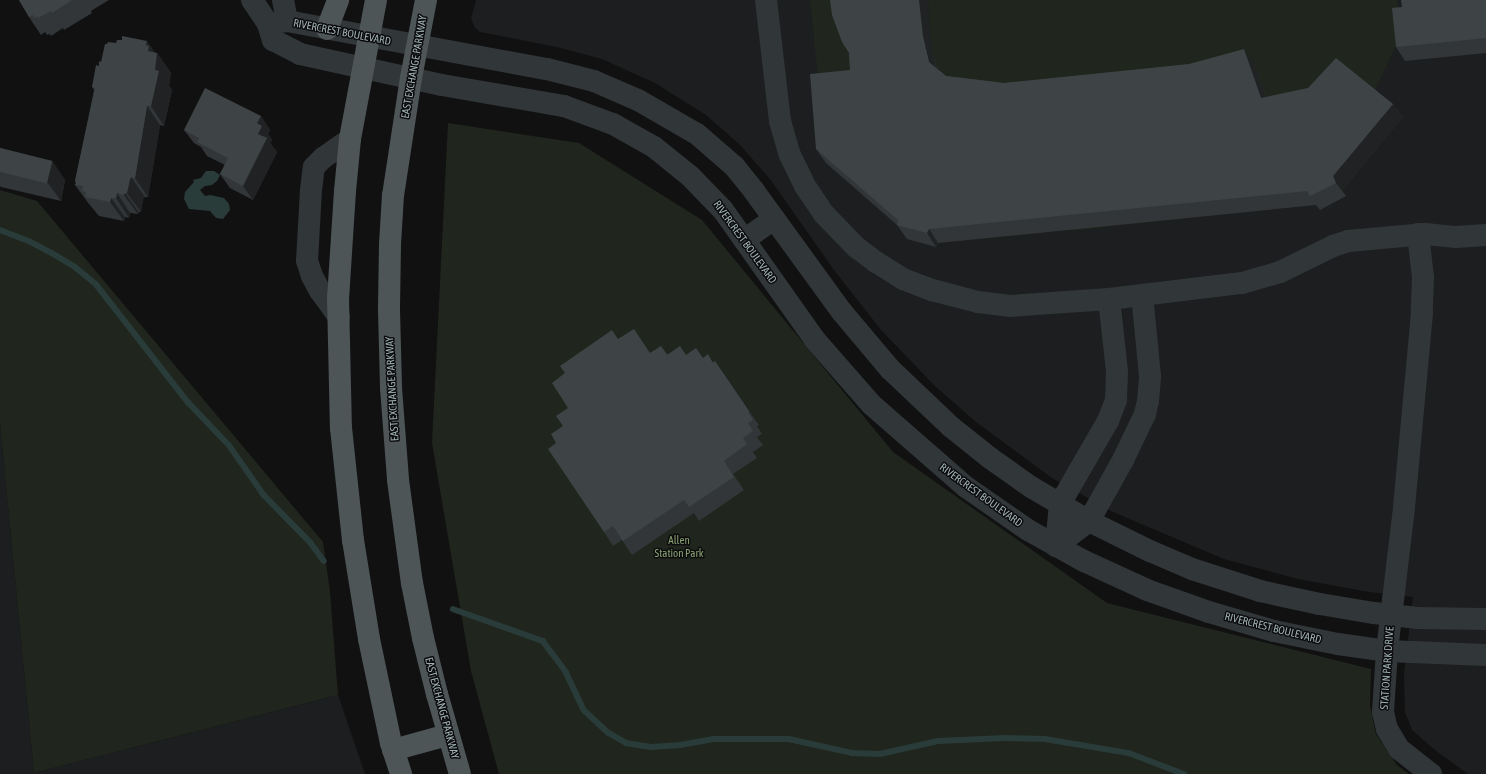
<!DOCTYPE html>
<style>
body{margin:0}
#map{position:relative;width:1486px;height:774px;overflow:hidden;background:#111112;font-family:"Asap Condensed",sans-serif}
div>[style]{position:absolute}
.built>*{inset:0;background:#1c1e1f}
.green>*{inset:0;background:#20251d}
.water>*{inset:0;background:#293c3a}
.stream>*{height:5.5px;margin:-2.75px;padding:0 2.75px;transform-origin:2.75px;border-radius:2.75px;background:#293c3a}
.minor>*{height:22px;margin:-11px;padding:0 11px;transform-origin:11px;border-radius:11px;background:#313638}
.major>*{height:22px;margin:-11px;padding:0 11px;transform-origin:11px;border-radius:11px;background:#4d5557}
.wall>*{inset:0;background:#323638}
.shaded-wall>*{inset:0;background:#202223;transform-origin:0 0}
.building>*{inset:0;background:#3e4446;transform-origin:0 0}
span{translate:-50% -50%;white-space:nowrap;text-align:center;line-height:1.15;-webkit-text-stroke:3px #0c0c0d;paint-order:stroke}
.street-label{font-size:11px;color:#a0b2b4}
.park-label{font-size:11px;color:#8ba275}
</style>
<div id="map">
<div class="built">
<div style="clip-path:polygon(476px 0,1486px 0,1486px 774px,1468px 774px,1435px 750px,1412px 730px,1405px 712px,1404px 674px,1413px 597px,1369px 592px,1298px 579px,1224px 559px,1113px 512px,1052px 478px,976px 422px,934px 385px,881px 330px,834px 270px,770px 179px,740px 145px,706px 115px,655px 83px,602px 59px,557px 47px,480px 32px,475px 28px,471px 19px)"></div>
<div style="clip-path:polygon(0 424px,34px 773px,338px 695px,365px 774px,0 774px)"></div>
</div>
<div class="green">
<div style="clip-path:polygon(810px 0,1397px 0,1401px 34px,1374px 93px,1403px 117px,1343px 190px,1346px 196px,1320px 210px,1317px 205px,1207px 216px,1196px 197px,1198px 217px,1070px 231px,1067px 210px,1044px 213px,1046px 233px,938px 243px,936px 247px,907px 239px,908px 234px,819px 88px)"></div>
<div style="clip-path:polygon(448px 123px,579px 143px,702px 220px,893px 452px,1107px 603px,1371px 669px,1370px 706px,1376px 734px,1389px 754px,1397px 765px,1409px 774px,499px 774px,471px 671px,432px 443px)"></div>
<div style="clip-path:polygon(0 190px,37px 201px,323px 542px,330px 592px,338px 695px,34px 773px,0 424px)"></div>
</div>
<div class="water">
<div style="clip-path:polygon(206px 171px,214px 171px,220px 175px,217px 181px,212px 185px,205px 186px,200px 190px,205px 196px,210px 195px,224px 198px,229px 204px,230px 210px,223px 219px,216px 218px,210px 211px,189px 209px,184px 199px,185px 192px,194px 182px,193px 180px,201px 178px)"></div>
</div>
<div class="stream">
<div style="left:0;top:230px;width:31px;rotate:21deg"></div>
<div style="left:29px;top:241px;width:26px;rotate:28deg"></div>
<div style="left:52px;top:253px;width:27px;rotate:31deg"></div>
<div style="left:75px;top:267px;width:27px;rotate:39deg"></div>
<div style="left:96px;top:284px;width:150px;rotate:52.1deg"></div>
<div style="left:188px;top:402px;width:59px;rotate:46.4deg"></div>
<div style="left:229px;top:445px;width:61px;rotate:55deg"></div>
<div style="left:264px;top:495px;width:67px;rotate:45.6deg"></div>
<div style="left:311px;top:543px;width:22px;rotate:54deg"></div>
<div style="left:453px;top:609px;width:96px;rotate:19.6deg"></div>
<div style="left:543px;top:641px;width:39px;rotate:53deg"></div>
<div style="left:566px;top:672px;width:42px;rotate:64.7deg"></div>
<div style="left:584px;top:710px;width:34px;rotate:43deg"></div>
<div style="left:609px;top:733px;width:20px;rotate:30deg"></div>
<div style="left:626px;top:743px;width:25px;rotate:9deg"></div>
<div style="left:651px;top:747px;width:29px;rotate:-4deg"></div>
<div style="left:680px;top:745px;width:34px;rotate:-10deg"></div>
<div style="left:713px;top:739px;width:76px"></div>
<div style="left:789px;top:739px;width:65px;rotate:12.5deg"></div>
<div style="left:852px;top:753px;width:28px;rotate:2deg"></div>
<div style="left:880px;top:754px;width:59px;rotate:-12.6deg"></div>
<div style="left:938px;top:741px;width:67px;rotate:-2.6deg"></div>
<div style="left:1005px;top:738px;width:40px;rotate:1.4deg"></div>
<div style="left:1045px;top:739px;width:85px;rotate:9.5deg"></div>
<div style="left:1129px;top:753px;width:59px;rotate:20.9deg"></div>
</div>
<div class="minor">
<div style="left:252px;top:0;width:29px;rotate:56deg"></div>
<div style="left:268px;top:24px;width:17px;rotate:73deg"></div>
<div style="left:273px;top:40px;width:30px;rotate:27deg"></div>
<div style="left:300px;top:54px;width:145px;rotate:12.3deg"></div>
<div style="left:442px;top:85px;width:124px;rotate:9.8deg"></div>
<div style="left:564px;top:106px;width:52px;rotate:20.2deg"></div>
<div style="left:613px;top:124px;width:47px;rotate:29.3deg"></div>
<div style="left:654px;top:147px;width:46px;rotate:38.9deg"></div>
<div style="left:690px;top:176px;width:47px;rotate:45.9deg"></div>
<div style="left:723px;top:210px;width:159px;rotate:54.7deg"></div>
<div style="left:815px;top:340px;width:86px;rotate:48.8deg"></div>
<div style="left:872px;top:405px;width:125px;rotate:41.1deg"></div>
<div style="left:966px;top:487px;width:75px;rotate:34.7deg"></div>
<div style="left:1028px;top:530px;width:64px;rotate:29deg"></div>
<div style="left:1084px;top:561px;width:69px;rotate:24.7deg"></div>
<div style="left:1147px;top:590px;width:66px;rotate:19.5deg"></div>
<div style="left:1209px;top:612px;width:68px;rotate:16.3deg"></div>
<div style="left:1274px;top:631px;width:65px;rotate:11.5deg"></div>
<div style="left:1338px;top:644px;width:49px;rotate:8.1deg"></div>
<div style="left:1387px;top:651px;width:99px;rotate:2.3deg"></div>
<div style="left:283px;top:0;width:21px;rotate:79deg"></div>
<div style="left:766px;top:0;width:122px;rotate:83.4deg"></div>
<div style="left:780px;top:121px;width:35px;rotate:74deg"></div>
<div style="left:790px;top:155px;width:34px;rotate:64deg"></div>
<div style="left:805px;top:186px;width:34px;rotate:56deg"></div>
<div style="left:824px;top:214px;width:46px;rotate:45.9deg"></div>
<div style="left:856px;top:247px;width:25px;rotate:37deg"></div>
<div style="left:876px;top:262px;width:32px;rotate:32deg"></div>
<div style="left:903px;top:279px;width:31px;rotate:21deg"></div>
<div style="left:932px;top:290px;width:48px;rotate:14.6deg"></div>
<div style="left:978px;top:302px;width:32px;rotate:7deg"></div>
<div style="left:1010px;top:306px;width:99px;rotate:-4deg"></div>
<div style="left:1109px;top:299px;width:134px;rotate:-6.9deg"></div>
<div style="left:1242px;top:283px;width:40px;rotate:-16deg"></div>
<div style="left:1280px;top:272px;width:59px;rotate:-26.1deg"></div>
<div style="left:1333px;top:246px;width:16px;rotate:-18deg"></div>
<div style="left:1348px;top:241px;width:78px;rotate:-5.1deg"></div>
<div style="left:1426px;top:234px;width:30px;rotate:6deg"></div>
<div style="left:1456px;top:237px;width:30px;rotate:-4deg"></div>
<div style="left:268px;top:24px;width:19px;rotate:-9deg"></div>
<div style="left:287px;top:21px;width:264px;rotate:10.5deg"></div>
<div style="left:547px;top:69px;width:49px;rotate:14.3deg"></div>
<div style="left:594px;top:81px;width:48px;rotate:23.4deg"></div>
<div style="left:638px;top:100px;width:68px;rotate:30deg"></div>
<div style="left:697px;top:134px;width:49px;rotate:40.9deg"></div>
<div style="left:734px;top:166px;width:32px;rotate:51deg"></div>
<div style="left:754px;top:191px;width:150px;rotate:54deg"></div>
<div style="left:842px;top:312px;width:75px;rotate:49.9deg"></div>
<div style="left:890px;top:369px;width:83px;rotate:43.5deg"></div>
<div style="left:950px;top:426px;width:51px;rotate:38.7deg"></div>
<div style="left:990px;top:458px;width:50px;rotate:35.3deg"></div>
<div style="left:1031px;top:487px;width:67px;rotate:30.4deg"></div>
<div style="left:1089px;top:521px;width:68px;rotate:26.2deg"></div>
<div style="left:1150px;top:551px;width:46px;rotate:23.2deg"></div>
<div style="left:1192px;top:569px;width:71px;rotate:17.9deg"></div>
<div style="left:1260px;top:591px;width:61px;rotate:12.2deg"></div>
<div style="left:1320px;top:604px;width:55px;rotate:9.5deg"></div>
<div style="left:1374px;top:613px;width:44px;rotate:6.5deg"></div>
<div style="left:1418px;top:618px;width:68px;rotate:0.8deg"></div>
<div style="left:1418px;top:234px;width:43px;rotate:83.4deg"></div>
<div style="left:1423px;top:277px;width:36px;rotate:92deg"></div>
<div style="left:1422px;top:313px;width:196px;rotate:95.3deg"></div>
<div style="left:1404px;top:508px;width:144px;rotate:96.8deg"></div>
<div style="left:1387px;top:651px;width:61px;rotate:93.8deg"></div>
<div style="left:1383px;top:712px;width:17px;rotate:77deg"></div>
<div style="left:1387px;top:729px;width:23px;rotate:59deg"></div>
<div style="left:1399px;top:749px;width:41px;rotate:38deg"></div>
<div style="left:744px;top:240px;width:37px;rotate:-35deg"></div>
<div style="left:339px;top:317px;width:32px;rotate:-126deg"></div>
<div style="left:320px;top:291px;width:17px;rotate:-118deg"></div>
<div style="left:312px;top:276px;width:16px;rotate:-108deg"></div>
<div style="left:307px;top:261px;width:71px;rotate:-86.8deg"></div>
<div style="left:311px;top:190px;width:23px;rotate:-83deg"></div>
<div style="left:314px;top:167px;width:13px;rotate:-45deg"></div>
<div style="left:323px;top:158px;width:33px;rotate:-35deg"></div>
<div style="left:1056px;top:546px;width:41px;rotate:-37.1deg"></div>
<div style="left:1089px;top:521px;width:70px;rotate:-60.9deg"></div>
<div style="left:1123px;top:460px;width:51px;rotate:-64.4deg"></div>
<div style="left:1145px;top:414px;width:13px;rotate:-77deg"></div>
<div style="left:1148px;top:401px;width:25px;rotate:-85deg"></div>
<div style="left:1150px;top:376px;width:81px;rotate:-95.6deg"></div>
<div style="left:1056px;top:546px;width:42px;rotate:-84.6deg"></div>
<div style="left:1060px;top:504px;width:96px;rotate:-60deg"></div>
<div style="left:1108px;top:421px;width:22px;rotate:-69deg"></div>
<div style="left:1116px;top:400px;width:29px;rotate:-88deg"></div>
<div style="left:1117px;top:371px;width:72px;rotate:-96.3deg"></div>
</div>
<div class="major">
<div style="left:376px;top:0;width:141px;rotate:100.6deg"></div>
<div style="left:350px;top:139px;width:52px;rotate:95.5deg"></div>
<div style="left:345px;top:191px;width:107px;rotate:93.7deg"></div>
<div style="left:338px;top:298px;width:130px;rotate:88.7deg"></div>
<div style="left:341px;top:428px;width:113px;rotate:83.9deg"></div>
<div style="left:353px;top:540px;width:100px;rotate:80.8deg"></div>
<div style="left:369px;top:639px;width:106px;rotate:78.1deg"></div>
<div style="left:391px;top:743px;width:33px;rotate:72deg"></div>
<div style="left:426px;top:0;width:79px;rotate:100.9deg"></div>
<div style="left:411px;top:78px;width:118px;rotate:98.7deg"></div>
<div style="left:393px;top:195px;width:49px;rotate:93.5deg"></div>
<div style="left:390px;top:244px;width:66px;rotate:90.9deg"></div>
<div style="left:389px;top:310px;width:78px;rotate:88.5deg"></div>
<div style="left:391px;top:388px;width:92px;rotate:85.6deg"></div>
<div style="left:398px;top:480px;width:104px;rotate:82.3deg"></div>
<div style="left:412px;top:583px;width:56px;rotate:78.7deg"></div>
<div style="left:423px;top:638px;width:58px;rotate:76deg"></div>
<div style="left:437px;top:694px;width:83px;rotate:74deg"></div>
<div style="left:327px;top:29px;width:31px;rotate:-69deg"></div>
<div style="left:393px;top:750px;width:57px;rotate:-15.3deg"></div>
</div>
<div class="wall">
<div style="clip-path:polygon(19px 0,109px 0,94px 9px,91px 11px,92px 13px,64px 30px,63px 28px,51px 36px,50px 34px,47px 35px,45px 32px,41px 35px,29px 17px)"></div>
<div style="clip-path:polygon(1486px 0,1486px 53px,1405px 61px,1396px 47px)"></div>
<div style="clip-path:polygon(932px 50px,937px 69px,946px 76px,1004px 83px,1254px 63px,1266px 97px,1393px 104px,1403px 117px,1342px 190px,1346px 196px,1320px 210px,1316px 205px,938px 243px,936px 247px,907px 239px,897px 225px,826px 163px,816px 149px,850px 70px,849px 53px)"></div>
<div style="clip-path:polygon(155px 53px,157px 53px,171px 73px,169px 86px,172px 90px,164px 126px,160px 125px,148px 197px,145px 197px,143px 199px,141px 212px,139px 212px,138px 214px,130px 213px,129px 218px,125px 217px,124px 221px,99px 216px,90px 205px,89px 204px,75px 185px,76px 183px,75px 181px,94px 90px,92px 87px,99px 66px,101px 62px)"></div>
<div style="clip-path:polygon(261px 116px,270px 130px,268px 134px,272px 140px,270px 143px,277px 152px,253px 200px,230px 188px,220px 174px,225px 165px,207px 156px,201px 147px,194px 143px,184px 130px)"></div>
<div style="clip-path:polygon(0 148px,52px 161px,65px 180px,61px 201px,1px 187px,0 186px)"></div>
<div style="clip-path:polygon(618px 339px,651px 353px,661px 346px,668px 355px,686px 355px,703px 358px,713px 362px,715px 361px,759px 425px,757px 426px,762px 434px,757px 437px,763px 445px,753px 452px,757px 458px,733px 474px,744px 490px,699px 521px,694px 513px,632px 555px,622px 540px,613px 546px,604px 532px,556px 443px,563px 426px,568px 408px)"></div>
</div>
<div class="shaded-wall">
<div style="clip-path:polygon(919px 0,928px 0,932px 50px,938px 76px,929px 62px,923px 36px)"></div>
<div style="clip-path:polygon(147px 41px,157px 55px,157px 53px,171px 73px,169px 86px,172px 90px,164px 126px,151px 106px,155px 70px,146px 45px)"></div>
<div style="clip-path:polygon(1244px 49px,1254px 63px,1271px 112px,1261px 98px)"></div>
<div style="clip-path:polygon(1393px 104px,1403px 117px,1342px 190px,1346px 196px,1336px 183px,1333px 176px)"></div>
<div style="clip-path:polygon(147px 106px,160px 125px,148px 197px,135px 178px)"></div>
<div style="clip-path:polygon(261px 116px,270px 130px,268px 134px,272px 140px,270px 143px,277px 152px,253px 200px,243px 186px,258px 134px,257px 123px)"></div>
<div style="clip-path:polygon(52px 161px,65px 180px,61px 201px,47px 182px)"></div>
<div style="clip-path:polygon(131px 177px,145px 197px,143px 199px,141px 212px,127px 193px,130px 179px)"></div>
<div style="clip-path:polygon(117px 193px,130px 213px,129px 218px,116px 198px)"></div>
<div style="left:125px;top:193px;width:24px;height:2px;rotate:54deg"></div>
<div style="clip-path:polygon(111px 198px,125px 217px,124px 221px,110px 202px)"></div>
<div style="clip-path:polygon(929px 229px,938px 243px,936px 247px,927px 233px)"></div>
<div style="clip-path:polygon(715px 361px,725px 375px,759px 425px,749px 411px)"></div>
</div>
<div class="building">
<div style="clip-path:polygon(19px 0,72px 0,52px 13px,51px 11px,38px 18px,38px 16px,35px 18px,33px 15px,29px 17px)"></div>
<div style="clip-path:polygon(830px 0,919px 0,923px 36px,929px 62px,946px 76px,1004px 83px,1189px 64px,1244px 49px,1261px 98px,1308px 88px,1336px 58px,1393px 104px,1333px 176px,1336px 183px,1310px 196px,1307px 191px,929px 229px,927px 233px,897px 225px,898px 220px,816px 149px,810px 74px,850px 70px,849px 53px,842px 42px,832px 15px)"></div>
<div style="clip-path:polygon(1401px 0,1486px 0,1486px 38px,1396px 47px,1392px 8px,1402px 7px)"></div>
<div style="clip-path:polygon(122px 36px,147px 41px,146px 45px,149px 46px,148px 51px,157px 53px,155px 70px,159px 71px,151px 106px,147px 106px,135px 178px,131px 177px,130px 179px,127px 193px,125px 193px,124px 195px,117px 193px,116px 198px,111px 198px,110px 202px,85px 197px,86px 192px,82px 191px,83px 186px,75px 185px,76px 182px,75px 181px,95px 88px,92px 87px,96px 65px,99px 66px,99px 61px,101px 62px,105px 44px,107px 44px,108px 42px,116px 43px,117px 40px,122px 40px)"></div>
<div style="clip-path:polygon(205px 88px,261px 116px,257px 123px,262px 126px,258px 134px,267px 138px,243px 186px,220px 174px,228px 158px,197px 142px,199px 138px,184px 130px)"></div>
<div style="left:0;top:148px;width:54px;height:23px;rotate:14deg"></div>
<div style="clip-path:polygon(634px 329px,650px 353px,661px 346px,667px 355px,680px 346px,686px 355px,696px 348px,703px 358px,708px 354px,713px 363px,715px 361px,749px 411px,748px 412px,753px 420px,748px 423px,753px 431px,743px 438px,747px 444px,724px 461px,734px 477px,689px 507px,684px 500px,623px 541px,613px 526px,604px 532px,548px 449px,556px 443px,551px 434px,563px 426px,556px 416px,568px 408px,552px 383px,565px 373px,560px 366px,612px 330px,618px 339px)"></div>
</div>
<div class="street-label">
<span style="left:342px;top:32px;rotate:11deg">RIVERCREST BOULEVARD</span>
<span style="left:414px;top:67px;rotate:-80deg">EAST EXCHANGE PARKWAY</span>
<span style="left:745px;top:242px;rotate:54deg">RIVERCREST BOULEVARD</span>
<span style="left:392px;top:389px;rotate:-93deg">EAST EXCHANGE PARKWAY</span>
<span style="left:981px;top:495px;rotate:36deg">RIVERCREST BOULEVARD</span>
<span style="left:1273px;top:628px;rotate:14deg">RIVERCREST BOULEVARD</span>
<span style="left:1387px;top:668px;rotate:-86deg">STATION PARK DRIVE</span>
<span style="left:442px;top:708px;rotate:75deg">EAST EXCHANGE PARKWAY</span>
</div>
<div class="park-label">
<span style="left:679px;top:547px">Allen<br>Station Park</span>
</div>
</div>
